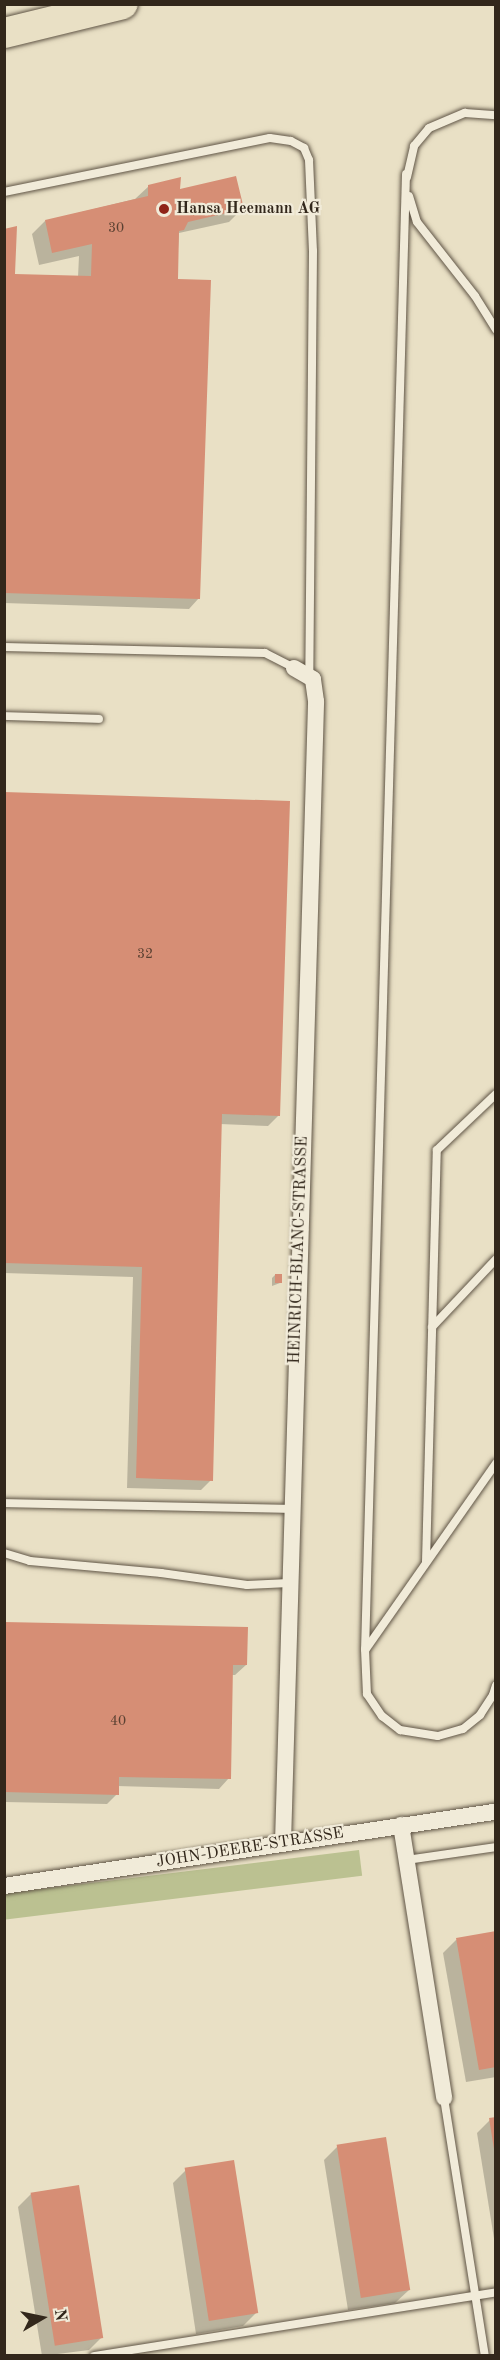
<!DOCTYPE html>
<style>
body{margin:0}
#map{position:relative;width:500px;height:2360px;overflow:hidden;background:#e9e0c5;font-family:"Old Standard TT",serif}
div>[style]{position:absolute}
.green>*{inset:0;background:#bbc191;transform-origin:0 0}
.shadow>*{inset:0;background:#0003}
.building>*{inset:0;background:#d68e75;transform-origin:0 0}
.roads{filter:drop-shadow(0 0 2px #605546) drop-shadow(0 0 2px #605546)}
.lane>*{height:8px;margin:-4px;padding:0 4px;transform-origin:4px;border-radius:4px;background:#f1ebd9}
.street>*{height:16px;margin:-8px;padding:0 8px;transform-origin:8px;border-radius:8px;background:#f1ebd9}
.highway>*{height:30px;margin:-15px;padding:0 15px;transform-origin:15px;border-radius:15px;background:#e9e0c5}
.dots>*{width:16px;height:16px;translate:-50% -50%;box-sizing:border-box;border:3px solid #f1ebd9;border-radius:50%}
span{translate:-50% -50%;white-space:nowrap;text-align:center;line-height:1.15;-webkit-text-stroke:4.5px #f1ebd9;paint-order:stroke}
.number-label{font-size:14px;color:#5b4132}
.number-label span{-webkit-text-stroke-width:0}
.poi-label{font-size:16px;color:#32271b;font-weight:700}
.left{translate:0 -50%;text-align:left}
.street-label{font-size:16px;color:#32271b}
.frame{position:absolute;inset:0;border:6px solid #32271b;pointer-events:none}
.north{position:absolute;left:12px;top:2288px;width:60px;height:60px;-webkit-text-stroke:4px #f1ebd9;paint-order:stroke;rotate:81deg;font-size:16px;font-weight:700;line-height:24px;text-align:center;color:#32271b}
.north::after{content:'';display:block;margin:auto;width:21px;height:27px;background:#32271b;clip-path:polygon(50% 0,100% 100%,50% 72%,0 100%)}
</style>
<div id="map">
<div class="green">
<div style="left:359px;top:1850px;width:26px;height:359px;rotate:83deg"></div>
</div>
<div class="shadow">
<div style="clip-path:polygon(149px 186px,179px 191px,242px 209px,229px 222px,179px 233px,176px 280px,199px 598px,189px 609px,4px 603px,4px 230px,14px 275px,78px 277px,79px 256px,39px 265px,32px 234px,45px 221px,135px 199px)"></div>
<div style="clip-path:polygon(4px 794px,279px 1115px,268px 1126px,220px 1124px,211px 1480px,201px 1490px,127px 1488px,133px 1277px,4px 1273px)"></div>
<div style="clip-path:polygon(275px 1275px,280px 1283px,272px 1286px,272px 1278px)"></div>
<div style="clip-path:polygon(4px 1623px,246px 1665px,235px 1675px,231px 1675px,229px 1778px,219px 1789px,117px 1786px,117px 1794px,107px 1804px,4px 1802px)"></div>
<div style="clip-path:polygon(496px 1933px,496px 2077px,466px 2082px,443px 1953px,456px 1940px)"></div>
<div style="clip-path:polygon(496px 2119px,496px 2251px,477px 2133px,490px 2120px)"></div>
<div style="clip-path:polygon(338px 2146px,409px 2290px,395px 2303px,348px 2310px,324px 2160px)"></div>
<div style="clip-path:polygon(186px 2170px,256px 2313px,243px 2326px,196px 2334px,173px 2183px)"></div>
<div style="clip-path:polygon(31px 2194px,102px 2337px,89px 2350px,42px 2356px,18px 2207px)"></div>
</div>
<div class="building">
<div style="clip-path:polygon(236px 176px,244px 209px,188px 222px,184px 230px,179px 231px,178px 279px,211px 280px,200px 599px,4px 593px,4px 229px,17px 226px,15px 274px,91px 276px,92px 244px,52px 253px,45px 220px,148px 196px,148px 185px,181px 177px,180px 189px)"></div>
<div style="clip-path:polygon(4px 792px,290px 801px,280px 1116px,222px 1114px,213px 1481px,136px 1478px,142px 1267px,4px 1263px)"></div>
<div style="left:275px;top:1274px;width:7px;height:9px"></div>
<div style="clip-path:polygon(4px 1622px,248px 1627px,247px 1665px,233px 1665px,231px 1779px,119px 1777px,119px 1795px,4px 1792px)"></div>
<div style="clip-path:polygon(496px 1931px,496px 2067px,479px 2070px,456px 1938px)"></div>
<div style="clip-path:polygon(496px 2117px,496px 2149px,494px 2149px,489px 2118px)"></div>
<div style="left:386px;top:2137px;width:155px;height:50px;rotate:81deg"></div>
<div style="left:234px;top:2160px;width:155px;height:50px;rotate:81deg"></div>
<div style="left:79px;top:2185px;width:155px;height:49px;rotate:81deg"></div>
</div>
<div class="roads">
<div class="lane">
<div style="left:406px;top:174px;width:1476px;rotate:91.59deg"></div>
<div style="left:365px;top:1649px;width:45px;rotate:87.5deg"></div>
<div style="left:367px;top:1694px;width:27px;rotate:56deg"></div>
<div style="left:382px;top:1716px;width:23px;rotate:38deg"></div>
<div style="left:400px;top:1730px;width:38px;rotate:9deg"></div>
<div style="left:438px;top:1736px;width:26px;rotate:-16deg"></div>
<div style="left:463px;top:1729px;width:22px;rotate:-39deg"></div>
<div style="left:480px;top:1715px;width:24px;rotate:-57deg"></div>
<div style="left:493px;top:1695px;width:10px;rotate:-73deg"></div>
<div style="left:407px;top:177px;width:32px;rotate:-77deg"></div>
<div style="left:414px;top:146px;width:23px;rotate:-50deg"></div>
<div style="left:429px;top:128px;width:39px;rotate:-23deg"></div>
<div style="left:465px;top:113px;width:31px;rotate:4deg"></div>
<div style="left:4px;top:192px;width:271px;rotate:-11.5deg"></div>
<div style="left:270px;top:138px;width:21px;rotate:8deg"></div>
<div style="left:291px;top:141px;width:15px;rotate:28deg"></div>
<div style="left:304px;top:148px;width:13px;rotate:67deg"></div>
<div style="left:309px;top:160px;width:91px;rotate:87.5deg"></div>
<div style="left:313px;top:251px;width:423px;rotate:90.5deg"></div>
<div style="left:409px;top:196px;width:27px;rotate:73deg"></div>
<div style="left:417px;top:222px;width:94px;rotate:51.9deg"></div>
<div style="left:475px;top:296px;width:40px;rotate:58deg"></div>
<div style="left:4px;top:647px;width:261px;rotate:1.3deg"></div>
<div style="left:265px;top:653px;width:33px;rotate:27deg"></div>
<div style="left:4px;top:716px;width:95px;rotate:1.8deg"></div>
<div style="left:432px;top:1327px;width:93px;rotate:-46.7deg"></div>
<div style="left:4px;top:1503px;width:287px;rotate:1.2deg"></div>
<div style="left:4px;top:1553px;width:27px;rotate:17deg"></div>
<div style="left:30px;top:1561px;width:132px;rotate:5.2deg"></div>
<div style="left:161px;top:1573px;width:87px;rotate:7.9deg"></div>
<div style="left:247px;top:1585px;width:42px;rotate:-2.7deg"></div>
<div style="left:426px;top:1562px;width:412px;rotate:-88.5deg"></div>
<div style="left:437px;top:1150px;width:81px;rotate:-43.5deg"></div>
<div style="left:366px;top:1649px;width:227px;rotate:-55deg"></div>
<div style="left:407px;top:1860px;width:90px;rotate:-8.3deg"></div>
<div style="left:444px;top:2098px;width:261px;rotate:81deg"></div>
<div style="left:94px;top:2356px;width:407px;rotate:-9deg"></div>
</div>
<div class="street">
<div style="left:401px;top:1825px;width:276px;rotate:81deg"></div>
<div style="left:283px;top:1843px;width:1142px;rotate:-88.34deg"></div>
<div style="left:316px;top:701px;width:22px;rotate:-98deg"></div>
<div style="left:313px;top:679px;width:22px;rotate:-150deg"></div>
<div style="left:4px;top:1886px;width:498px;rotate:-8.6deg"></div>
</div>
<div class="highway">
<div style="left:4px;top:33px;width:122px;rotate:-13.7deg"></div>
</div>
</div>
<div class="dots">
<div style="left:164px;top:209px;background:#8f2418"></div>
</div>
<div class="number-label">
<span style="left:116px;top:228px">30</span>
<span style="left:145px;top:954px">32</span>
<span style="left:118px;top:1721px">40</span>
</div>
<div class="poi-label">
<span class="left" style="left:176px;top:209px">Hansa Heemann AG</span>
</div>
<div class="street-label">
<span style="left:299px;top:1250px;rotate:-88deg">HEINRICH-BLANC-STRASSE</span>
<span style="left:250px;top:1848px;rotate:-9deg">JOHN-DEERE-STRASSE</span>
</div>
<div class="frame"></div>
<div class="north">N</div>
</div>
